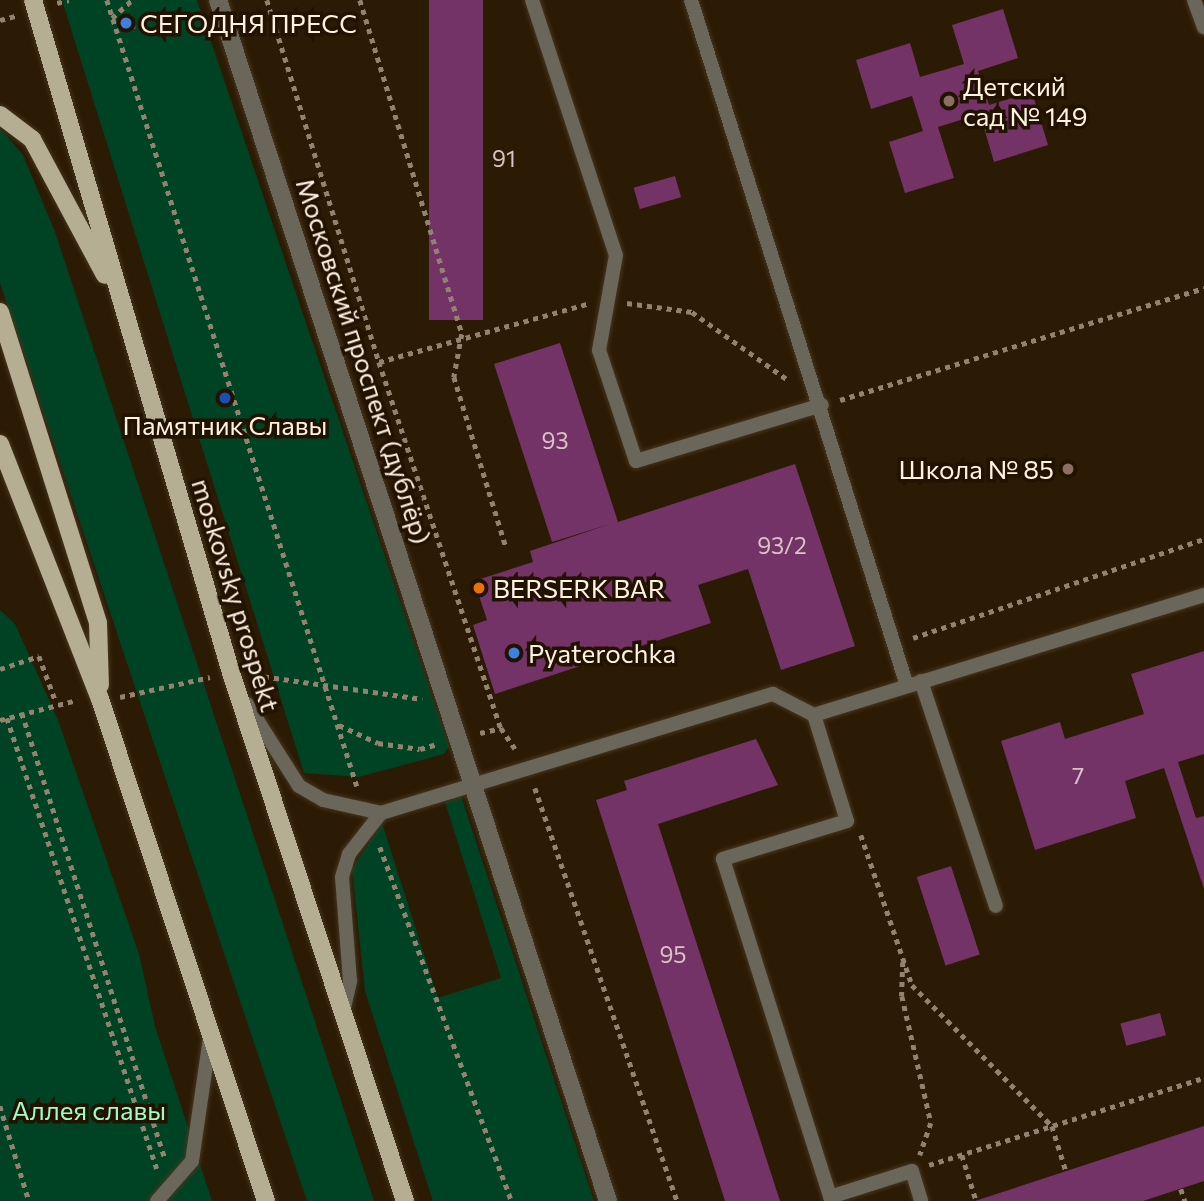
<!DOCTYPE html>
<meta charset="utf-8">
<style>
body{margin:0}
#map{position:relative;width:1204px;height:1201px;overflow:hidden;background:#2c1b04;font-family:Commissioner,sans-serif}
div>[style]{position:absolute}
.green>*{inset:0;background:#004324}
.building>*{inset:0;background:#733367;transform-origin:0 0}
.path>*{height:4.5px;margin-top:-2.25px;transform-origin:0;background:repeating-linear-gradient(90deg,#918370 0 5px,transparent 0 10px)}
.roads{filter:drop-shadow(0 0 2px #45351f) drop-shadow(0 0 2px #45351f)}
.lane>*{height:14px;margin:-7px;padding:0 7px;transform-origin:7px;border-radius:7px;background:#6a6659}
.street>*{height:18px;margin:-9px;padding:0 9px;transform-origin:9px;border-radius:9px;background:#6a6659}
.primary>*{height:18px;margin:-9px;padding:0 9px;transform-origin:9px;border-radius:9px;background:#b6ae93}
.dots>*{width:19px;height:19px;translate:-50% -50%;box-sizing:border-box;border:4px solid #221200;border-radius:50%}
span{translate:-50% -50%;white-space:nowrap;text-align:center;line-height:1.15;-webkit-text-stroke:7px #221200;paint-order:stroke}
.number-label{font-size:23px;color:#dbc2c5}
.number-label span{-webkit-text-stroke-width:0}
.poi-label{font-size:26px;color:#fef2e4}
.left{translate:0 -50%;text-align:left}
.right{translate:-100% -50%;text-align:right}
.street-label{font-size:26px;color:#fef2e4}
.park-label{font-size:26px;color:#a1fbc4}
</style>
<div id="map">
<div class="green">
<div style="clip-path:polygon(62px 0,197px 0,449px 746px,444px 754px,359px 777px,304px 773px)"></div>
<div style="clip-path:polygon(0 128px,23px 155px,55px 232px,374px 1201px,307px 1201px,0 283px)"></div>
<div style="clip-path:polygon(0 610px,15px 624px,58px 720px,139px 954px,155px 1026px,212px 1201px,0 1201px)"></div>
<div style="clip-path:polygon(461px 796px,594px 1201px,433px 1201px,365px 991px,352px 869px,382px 823px,438px 998px,501px 978px,445px 802px)"></div>
</div>
<div class="building">
<div style="left:429px;top:0;width:54px;height:320px"></div>
<div style="clip-path:polygon(1003px 9px,1018px 58px,978px 71px,989px 105px,1032px 92px,1048px 145px,994px 162px,980px 114px,938px 127px,954px 178px,905px 193px,889px 142px,923px 131px,912px 96px,871px 109px,856px 60px,910px 43px,920px 77px,964px 64px,952px 25px)"></div>
<div style="left:132px;top:15px;width:14px;height:14px;rotate:73deg"></div>
<div style="left:675px;top:176px;width:22px;height:43px;rotate:74deg"></div>
<div style="clip-path:polygon(560px 343px,618px 522px,795px 464px,855px 646px,781px 670px,748px 569px,698px 585px,711px 623px,495px 694px,473px 625px,487px 620px,474px 581px,533px 562px,530px 551px,610px 524px,552px 542px,494px 364px)"></div>
<div style="clip-path:polygon(1204px 651px,1204px 754px,1178px 762px,1196px 818px,1204px 816px,1204px 889px,1164px 768px,1125px 781px,1136px 818px,1035px 850px,1001px 741px,1060px 722px,1065px 739px,1144px 714px,1131px 674px)"></div>
<div style="clip-path:polygon(756px 739px,778px 785px,658px 824px,780px 1201px,725px 1201px,596px 800px,627px 790px,624px 781px)"></div>
<div style="left:951px;top:866px;width:93px;height:36px;rotate:72deg"></div>
<div style="left:1160px;top:1013px;width:23px;height:41px;rotate:75deg"></div>
<div style="clip-path:polygon(1204px 1126px,1204px 1181px,1143px 1201px,975px 1201px)"></div>
</div>
<div class="path">
<div style="left:107px;top:0;width:825px;rotate:72.36deg"></div>
<div style="left:267px;top:0;width:379px;rotate:72.8deg"></div>
<div style="left:379px;top:362px;width:386px;rotate:71.6deg"></div>
<div style="left:501px;top:728px;width:29px;rotate:56deg"></div>
<div style="left:360px;top:0;width:349px;rotate:73deg"></div>
<div style="left:462px;top:334px;width:44px;rotate:100.5deg"></div>
<div style="left:454px;top:377px;width:178px;rotate:73deg"></div>
<div style="left:57px;top:3px;width:12px;rotate:-14deg"></div>
<div style="left:112px;top:18px;width:27px;rotate:-42deg"></div>
<div style="left:0;top:20px;width:16px;rotate:-15deg"></div>
<div style="left:627px;top:303px;width:66px;rotate:7.9deg"></div>
<div style="left:692px;top:312px;width:118px;rotate:35.3deg"></div>
<div style="left:379px;top:362px;width:216px;rotate:-15.6deg"></div>
<div style="left:840px;top:400px;width:381px;rotate:-17.1deg"></div>
<div style="left:913px;top:638px;width:307px;rotate:-18.8deg"></div>
<div style="left:0;top:669px;width:41px;rotate:-18.4deg"></div>
<div style="left:39px;top:656px;width:49px;rotate:69.7deg"></div>
<div style="left:254px;top:675px;width:170px;rotate:8.1deg"></div>
<div style="left:120px;top:697px;width:92px;rotate:-12.5deg"></div>
<div style="left:22px;top:713px;width:468px;rotate:72.2deg"></div>
<div style="left:7px;top:718px;width:476px;rotate:71.6deg"></div>
<div style="left:0;top:720px;width:80px;rotate:-14.6deg"></div>
<div style="left:339px;top:725px;width:43px;rotate:24.8deg"></div>
<div style="left:378px;top:743px;width:42px;rotate:8.1deg"></div>
<div style="left:420px;top:749px;width:19px;rotate:-16deg"></div>
<div style="left:480px;top:733px;width:22px;rotate:-13deg"></div>
<div style="left:535px;top:788px;width:437px;rotate:71deg"></div>
<div style="left:861px;top:835px;width:158px;rotate:71.2deg"></div>
<div style="left:912px;top:985px;width:199px;rotate:45.2deg"></div>
<div style="left:1052px;top:1126px;width:47px;rotate:72.7deg"></div>
<div style="left:380px;top:847px;width:378px;rotate:69.6deg"></div>
<div style="left:903px;top:962px;width:34px;rotate:92deg"></div>
<div style="left:902px;top:996px;width:130px;rotate:77.1deg"></div>
<div style="left:931px;top:1123px;width:34px;rotate:109deg"></div>
<div style="left:0;top:1106px;width:99px;rotate:73deg"></div>
<div style="left:962px;top:1155px;width:47px;rotate:72.7deg"></div>
<div style="left:929px;top:1165px;width:288px;rotate:-17.6deg"></div>
<div style="left:1181px;top:1189px;width:13px;rotate:72deg"></div>
</div>
<div class="roads">
<div class="lane">
<div style="left:532px;top:0;width:268px;rotate:71.8deg"></div>
<div style="left:616px;top:255px;width:97px;rotate:100.1deg"></div>
<div style="left:599px;top:350px;width:117px;rotate:71.6deg"></div>
<div style="left:636px;top:461px;width:194px;rotate:-16.8deg"></div>
<div style="left:691px;top:0;width:719px;rotate:72.52deg"></div>
<div style="left:1194px;top:0;width:29px;rotate:70deg"></div>
<div style="left:921px;top:681px;width:237px;rotate:71.6deg"></div>
<div style="left:247px;top:704px;width:97px;rotate:57.6deg"></div>
<div style="left:299px;top:786px;width:28px;rotate:30deg"></div>
<div style="left:323px;top:800px;width:59px;rotate:12.6deg"></div>
<div style="left:814px;top:715px;width:111px;rotate:72.7deg"></div>
<div style="left:847px;top:821px;width:130px;rotate:163deg"></div>
<div style="left:723px;top:859px;width:355px;rotate:72.4deg"></div>
<div style="left:830px;top:1197px;width:86px;rotate:-17.6deg"></div>
<div style="left:912px;top:1171px;width:31px;rotate:73deg"></div>
<div style="left:343px;top:1012px;width:32px;rotate:-77deg"></div>
<div style="left:350px;top:981px;width:104px;rotate:-94.4deg"></div>
<div style="left:342px;top:877px;width:24px;rotate:-73deg"></div>
<div style="left:349px;top:854px;width:52px;rotate:-52deg"></div>
<div style="left:381px;top:813px;width:410px;rotate:-16.9deg"></div>
<div style="left:773px;top:694px;width:46px;rotate:27.1deg"></div>
<div style="left:814px;top:715px;width:408px;rotate:-17.1deg"></div>
<div style="left:157px;top:1201px;width:53px;rotate:-48.8deg"></div>
<div style="left:192px;top:1161px;width:125px;rotate:-81.7deg"></div>
</div>
<div class="street">
<div style="left:218px;top:0;width:1263px;rotate:72.01deg"></div>
</div>
<div class="primary">
<div style="left:33px;top:0;width:705px;rotate:73.6deg"></div>
<div style="left:232px;top:676px;width:553px;rotate:71.76deg"></div>
<div style="left:0;top:115px;width:40px;rotate:37deg"></div>
<div style="left:32px;top:139px;width:154px;rotate:61.8deg"></div>
<div style="left:0;top:312px;width:326px;rotate:72.5deg"></div>
<div style="left:98px;top:623px;width:62px;rotate:88.2deg"></div>
<div style="left:0;top:444px;width:274px;rotate:68.6deg"></div>
<div style="left:100px;top:699px;width:529px;rotate:71.7deg"></div>
</div>
</div>
<div class="dots">
<div style="left:126px;top:23px;background:#3f7fe0"></div>
<div style="left:949px;top:101px;background:#8d6e63"></div>
<div style="left:225px;top:398px;background:#1a4fb4"></div>
<div style="left:1068px;top:469px;background:#8d6e63"></div>
<div style="left:479px;top:588px;background:#e8710a"></div>
<div style="left:514px;top:653px;background:#3f7fe0"></div>
</div>
<div class="number-label">
<span style="left:504px;top:158px">91</span>
<span style="left:555px;top:440px">93</span>
<span style="left:782px;top:545px">93/2</span>
<span style="left:1078px;top:775px">7</span>
<span style="left:673px;top:954px">95</span>
</div>
<div class="poi-label">
<span class="left" style="left:140px;top:23px">СЕГОДНЯ ПРЕСС</span>
<span class="left" style="left:963px;top:101px">Детский<br>сад № 149</span>
<span style="left:225px;top:425px">Памятник Славы</span>
<span class="right" style="left:1054px;top:469px">Школа № 85</span>
<span class="left" style="left:493px;top:588px">BERSERK BAR</span>
<span class="left" style="left:528px;top:653px">Pyaterochka</span>
</div>
<div class="street-label">
<span style="left:364px;top:361px;rotate:72deg">Московский проспект (дублёр)</span>
<span style="left:236px;top:595px;rotate:73deg">moskovsky prospekt</span>
</div>
<div class="park-label">
<span style="left:89px;top:1110px">Аллея славы</span>
</div>
</div>
